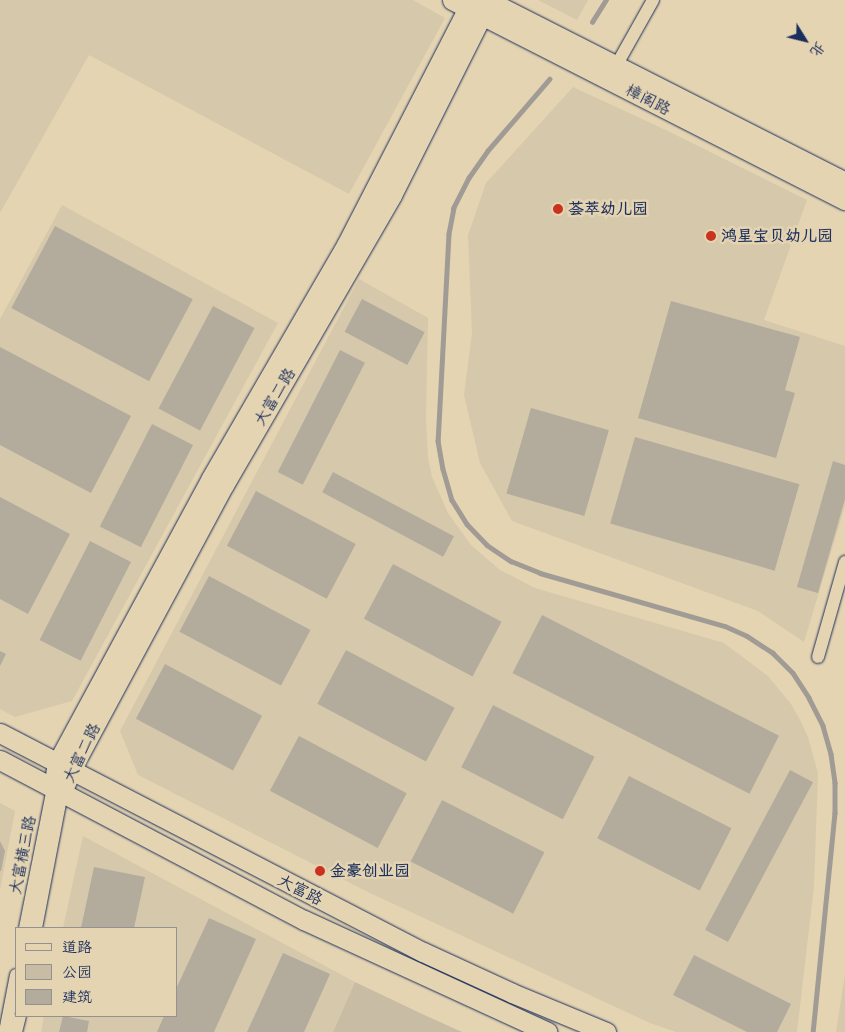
<!DOCTYPE html>
<meta charset="utf-8">
<style>
body{margin:0}
#map{position:relative;width:845px;height:1032px;overflow:hidden;background:#e5d4b1;font-family:Pangolin,"LXGW WenKai TC",sans-serif}
div>[style]{position:absolute}
.built>*{inset:0;background:#d6c8ab}
.green>*{inset:0;background:#c8bca5}
.stream>*{height:4.5px;margin:-2.25px;padding:0 2.25px;transform-origin:2.25px;border-radius:2.25px;background:#a09b95}
.building>*{inset:0;background:#b3ab9c;transform-origin:0 0}
.roads{filter:drop-shadow(0 0 1px #1b2f5e) drop-shadow(0 0 1px #1b2f5e)}
.street>*{height:12px;margin:-6px;padding:0 6px;transform-origin:6px;border-radius:6px;background:#e5d4b1}
.secondary>*{height:19px;margin:-9.5px;padding:0 9.5px;transform-origin:9.5px;border-radius:9.5px;background:#e5d4b1}
.dots>*{width:14px;height:14px;translate:-50% -50%;box-sizing:border-box;border:2px solid #e5d4b1;border-radius:50%}
span{translate:-50% -50%;white-space:nowrap;text-align:center;line-height:1.15;-webkit-text-stroke:5px #e5d4b1;paint-order:stroke}
.street-label{font-size:16px;color:#1b2f5e}
.poi-label{font-size:16px;color:#1b2f5e;font-weight:700}
.left{translate:0 -50%;text-align:left}
.legend{position:absolute;left:15px;top:927px;width:162px;height:90px;box-sizing:border-box;background:#e5d4b1;border:1px solid #949290;margin:0;padding:6px 9px;list-style:none;font-size:15px;color:#1b2f5e}
.legend li{display:flex;align-items:center;gap:10px;height:25px}
.legend b{width:25px;border:1px solid #949290}
.north{position:absolute;left:780px;top:15px;width:50px;height:50px;-webkit-text-stroke:4px #e5d4b1;paint-order:stroke;rotate:126deg;font-size:14px;font-weight:700;line-height:20px;text-align:center;color:#1b2f5e}
.north::after{content:'';display:block;margin:auto;width:18px;height:22px;background:#1b2f5e;clip-path:polygon(50% 0,100% 100%,50% 72%,0 100%)}
</style>
<div id="map">
<div class="built">
<div style="clip-path:polygon(0 0,413px 0,445px 18px,349px 194px,89px 55px,0 213px)"></div>
<div style="clip-path:polygon(538px 0,588px 0,577px 20px)"></div>
<div style="clip-path:polygon(573px 87px,668px 131px,807px 200px,764px 320px,845px 346px,845px 506px,804px 642px,758px 611px,512px 521px,480px 463px,464px 395px,472px 333px,468px 235px,486px 183px)"></div>
<div style="clip-path:polygon(62px 205px,278px 323px,72px 701px,15px 717px,0 709px,0 319px)"></div>
<div style="clip-path:polygon(359px 279px,428px 318px,426px 418px,428px 458px,432px 477px,448px 513px,471px 545px,500px 570px,535px 588px,724px 643px,768px 676px,791px 704px,800px 720px,808px 737px,818px 773px,814px 886px,797px 1032px,676px 1032px,650px 1023px,370px 893px,138px 775px,120px 731px)"></div>
<div style="clip-path:polygon(0 803px,15px 811px,0 890px)"></div>
<div style="clip-path:polygon(83px 836px,355px 982px,333px 1032px,41px 1032px,44px 1016px,176px 1016px,176px 928px,63px 928px)"></div>
<div style="clip-path:polygon(845px 974px,845px 1032px,836px 1032px)"></div>
</div>
<div class="green">
<div style="clip-path:polygon(355px 982px,420px 1013px,462px 1032px,333px 1032px)"></div>
</div>
<div class="stream">
<div style="left:592px;top:22px;width:26px;rotate:-58deg"></div>
<div style="left:550px;top:79px;width:95px;rotate:130.7deg"></div>
<div style="left:488px;top:151px;width:33px;rotate:125deg"></div>
<div style="left:469px;top:178px;width:34px;rotate:117deg"></div>
<div style="left:454px;top:208px;width:26px;rotate:101deg"></div>
<div style="left:449px;top:234px;width:207px;rotate:93deg"></div>
<div style="left:438px;top:441px;width:28px;rotate:80deg"></div>
<div style="left:443px;top:469px;width:32px;rotate:74deg"></div>
<div style="left:452px;top:500px;width:28px;rotate:58deg"></div>
<div style="left:467px;top:524px;width:29px;rotate:46deg"></div>
<div style="left:487px;top:545px;width:29px;rotate:34deg"></div>
<div style="left:511px;top:561px;width:31px;rotate:22deg"></div>
<div style="left:540px;top:573px;width:192px;rotate:16deg"></div>
<div style="left:725px;top:626px;width:24px;rotate:24deg"></div>
<div style="left:747px;top:636px;width:31px;rotate:33deg"></div>
<div style="left:773px;top:653px;width:28px;rotate:45deg"></div>
<div style="left:793px;top:673px;width:30px;rotate:57deg"></div>
<div style="left:809px;top:698px;width:31px;rotate:63deg"></div>
<div style="left:823px;top:726px;width:29px;rotate:74deg"></div>
<div style="left:831px;top:754px;width:29px;rotate:82deg"></div>
<div style="left:835px;top:783px;width:30px;rotate:90deg"></div>
<div style="left:835px;top:813px;width:220px;rotate:95.7deg"></div>
</div>
<div class="building">
<div style="left:55px;top:226px;width:156px;height:93px;rotate:28deg"></div>
<div style="left:362px;top:299px;width:71px;height:37px;rotate:28deg"></div>
<div style="clip-path:polygon(671px 301px,800px 337px,785px 390px,795px 393px,776px 458px,638px 418px)"></div>
<div style="left:213px;top:306px;width:47px;height:116px;rotate:28deg"></div>
<div style="clip-path:polygon(0 347px,131px 416px,91px 493px,0 445px)"></div>
<div style="left:340px;top:350px;width:28px;height:137px;rotate:27deg"></div>
<div style="left:531px;top:408px;width:81px;height:89px;rotate:16deg"></div>
<div style="left:152px;top:424px;width:46px;height:115px;rotate:27deg"></div>
<div style="left:635px;top:437px;width:171px;height:90px;rotate:16deg"></div>
<div style="clip-path:polygon(833px 461px,845px 465px,845px 499px,818px 593px,797px 587px)"></div>
<div style="left:333px;top:472px;width:137px;height:23px;rotate:28deg"></div>
<div style="left:256px;top:491px;width:113px;height:62px;rotate:28deg"></div>
<div style="clip-path:polygon(0 497px,70px 534px,28px 614px,0 599px)"></div>
<div style="left:90px;top:541px;width:46px;height:111px;rotate:27deg"></div>
<div style="left:393px;top:564px;width:123px;height:62px;rotate:28deg"></div>
<div style="left:209px;top:576px;width:115px;height:63px;rotate:28deg"></div>
<div style="left:542px;top:615px;width:266px;height:65px;rotate:27deg"></div>
<div style="left:346px;top:650px;width:123px;height:61px;rotate:28deg"></div>
<div style="clip-path:polygon(0 651px,6px 654px,0 666px)"></div>
<div style="left:165px;top:664px;width:110px;height:62px;rotate:28deg"></div>
<div style="left:493px;top:705px;width:114px;height:70px;rotate:27deg"></div>
<div style="left:299px;top:736px;width:122px;height:62px;rotate:28deg"></div>
<div style="left:790px;top:770px;width:26px;height:181px;rotate:28deg"></div>
<div style="left:629px;top:776px;width:115px;height:70px;rotate:27deg"></div>
<div style="left:442px;top:800px;width:115px;height:69px;rotate:27deg"></div>
<div style="clip-path:polygon(0 841px,5px 851px,1px 871px,0 871px)"></div>
<div style="clip-path:polygon(94px 867px,145px 877px,134px 928px,81px 928px)"></div>
<div style="clip-path:polygon(209px 918px,256px 939px,214px 1032px,157px 1032px,164px 1016px,176px 1016px,176px 989px)"></div>
<div style="clip-path:polygon(283px 953px,330px 974px,304px 1032px,247px 1032px)"></div>
<div style="clip-path:polygon(694px 955px,791px 1004px,777px 1032px,747px 1032px,673px 995px)"></div>
<div style="clip-path:polygon(63px 1016px,89px 1021px,87px 1032px,59px 1032px)"></div>
</div>
<div class="roads">
<div class="street">
<div style="left:616px;top:66px;width:76px;rotate:-60.7deg"></div>
<div style="left:818px;top:657px;width:99px;rotate:-74.1deg"></div>
<div style="left:25px;top:928px;width:143px;rotate:-78.7deg"></div>
<div style="left:36px;top:928px;width:137px;rotate:-79.1deg"></div>
<div style="left:5px;top:1032px;width:58px;rotate:-79.1deg"></div>
<div style="left:16px;top:1032px;width:16px;rotate:-76deg"></div>
</div>
<div class="secondary">
<div style="left:452px;top:0;width:441px;rotate:27deg"></div>
<div style="left:487px;top:0;width:402px;rotate:26.9deg"></div>
<div style="left:0;top:733px;width:476px;rotate:27.4deg"></div>
<div style="left:423px;top:952px;width:98px;rotate:24.7deg"></div>
<div style="left:512px;top:993px;width:102px;rotate:22.5deg"></div>
<div style="left:0;top:760px;width:344px;rotate:27.8deg"></div>
<div style="left:304px;top:920px;width:268px;rotate:24.7deg"></div>
<div style="left:53px;top:788px;width:25px;rotate:-81deg"></div>
<div style="left:57px;top:763px;width:324px;rotate:-61.6deg"></div>
<div style="left:211px;top:478px;width:269px;rotate:-59.9deg"></div>
<div style="left:346px;top:245px;width:267px;rotate:-62.8deg"></div>
<div style="left:468px;top:8px;width:14px;rotate:-36deg"></div>
<div style="left:62px;top:793px;width:25px;rotate:-69deg"></div>
<div style="left:71px;top:770px;width:323px;rotate:-61.8deg"></div>
<div style="left:224px;top:485px;width:335px;rotate:-59.9deg"></div>
<div style="left:392px;top:195px;width:201px;rotate:-63.4deg"></div>
<div style="left:482px;top:15px;width:15px;rotate:-90deg"></div>
</div>
</div>
<div class="dots">
<div style="left:558px;top:209px;background:#c8321e"></div>
<div style="left:711px;top:236px;background:#c8321e"></div>
<div style="left:320px;top:871px;background:#c8321e"></div>
</div>
<div class="street-label">
<span style="left:648px;top:100px;rotate:27deg">樟阁路</span>
<span style="left:275px;top:397px;rotate:-59deg">大富二路</span>
<span style="left:82px;top:753px;rotate:-64deg">大富二路</span>
<span style="left:23px;top:855px;rotate:-79deg">大富横三路</span>
<span style="left:300px;top:890px;rotate:27deg">大富路</span>
</div>
<div class="poi-label">
<span class="left" style="left:568px;top:209px">荟萃幼儿园</span>
<span class="left" style="left:721px;top:236px">鸿星宝贝幼儿园</span>
<span class="left" style="left:330px;top:871px">金豪创业园</span>
</div>
<ul class="legend">
<li><b style="height:6px;background:#e5d4b1"></b>道路</li>
<li><b style="height:14px;background:#c8bca5"></b>公园</li>
<li><b style="height:14px;background:#b3ab9c"></b>建筑</li>
</ul>
<div class="north">北</div>
</div>
